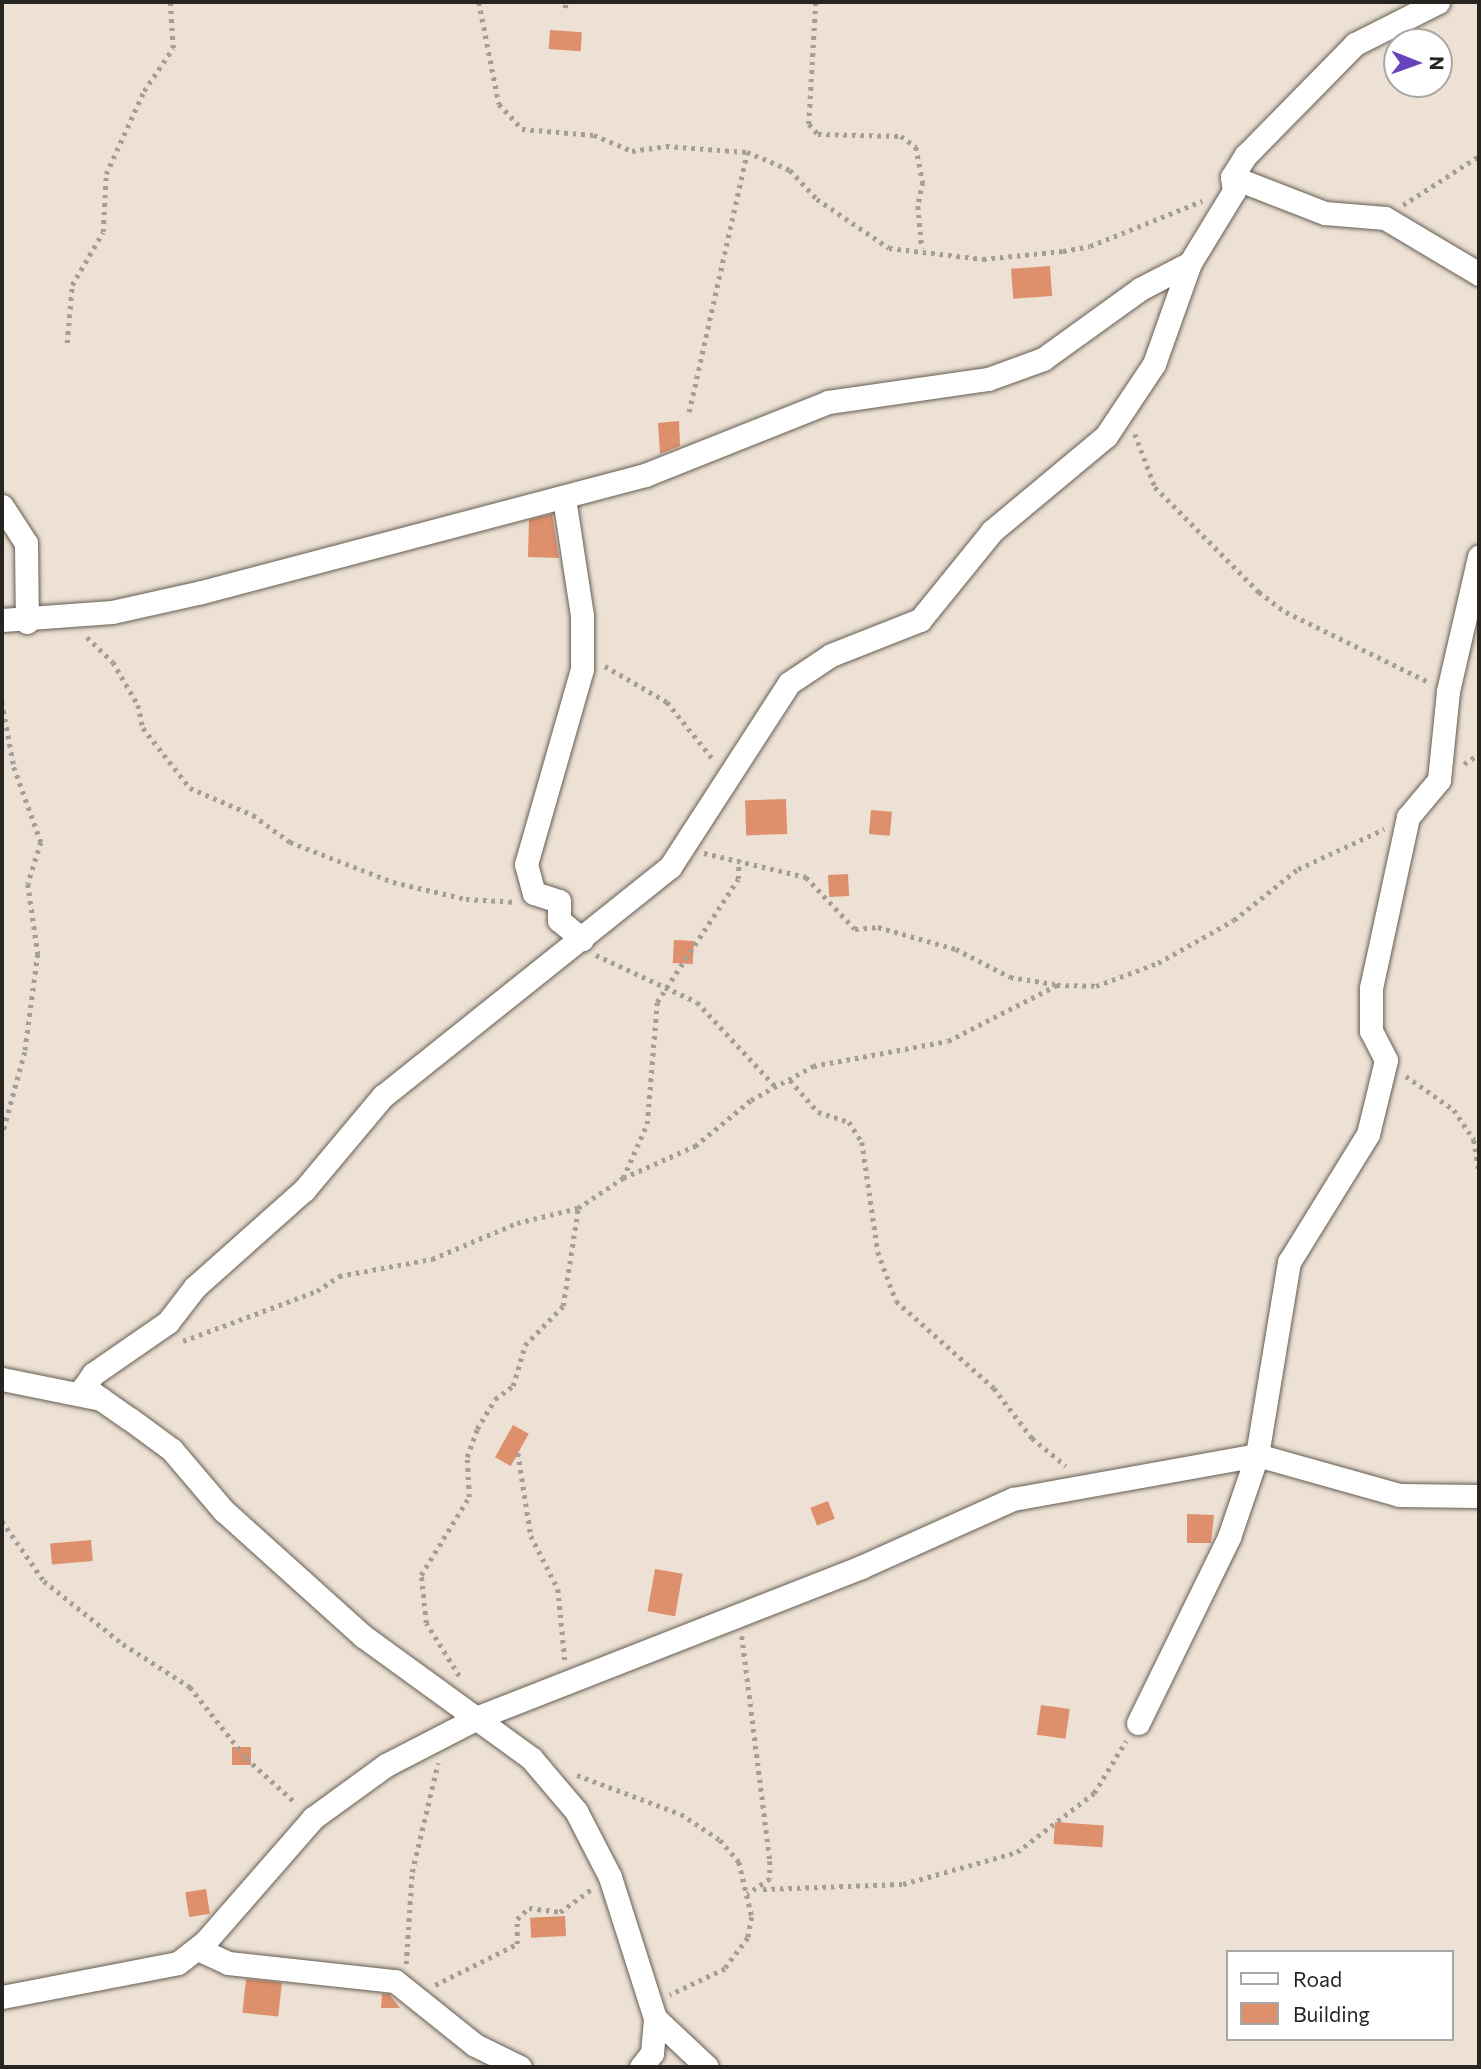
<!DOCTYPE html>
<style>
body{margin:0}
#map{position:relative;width:1481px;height:2069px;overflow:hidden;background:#ece1d4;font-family:Commissioner,sans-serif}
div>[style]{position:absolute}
.building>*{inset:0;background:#de8f6b;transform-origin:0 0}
.path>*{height:4.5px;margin-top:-2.25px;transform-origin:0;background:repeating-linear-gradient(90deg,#a69e94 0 3.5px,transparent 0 8.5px)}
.roads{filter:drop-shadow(0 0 2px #665d52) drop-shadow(0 0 2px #665d52)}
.street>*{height:23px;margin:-11.5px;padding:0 11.5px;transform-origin:11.5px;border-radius:11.5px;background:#fff}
span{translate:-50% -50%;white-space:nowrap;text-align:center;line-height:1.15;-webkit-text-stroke:5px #fff;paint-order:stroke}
.frame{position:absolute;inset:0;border:4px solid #28241f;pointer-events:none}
.legend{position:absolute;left:1226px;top:1950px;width:228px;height:91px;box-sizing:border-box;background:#fff;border:2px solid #a9a7a5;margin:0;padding:9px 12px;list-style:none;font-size:21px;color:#28241f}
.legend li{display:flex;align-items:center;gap:14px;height:35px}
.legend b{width:35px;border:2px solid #a9a7a5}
.north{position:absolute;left:1383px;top:28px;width:70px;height:70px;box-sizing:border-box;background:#fff;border:2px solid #a9a7a5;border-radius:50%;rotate:91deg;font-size:19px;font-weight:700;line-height:28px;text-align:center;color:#28241f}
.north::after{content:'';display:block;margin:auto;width:24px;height:32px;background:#6644bc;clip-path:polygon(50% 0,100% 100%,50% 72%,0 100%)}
</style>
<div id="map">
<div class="building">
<div style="left:550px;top:30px;width:32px;height:19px;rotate:4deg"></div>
<div style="left:1050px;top:266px;width:30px;height:39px;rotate:86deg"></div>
<div style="clip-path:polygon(679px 421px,680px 446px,660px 454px,658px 423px)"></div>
<div style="clip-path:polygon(552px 514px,559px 558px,528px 557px,529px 520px)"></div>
<div style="left:786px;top:799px;width:35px;height:41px;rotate:88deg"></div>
<div style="left:871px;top:810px;width:21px;height:24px;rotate:5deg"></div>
<div style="left:848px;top:874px;width:22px;height:20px;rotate:87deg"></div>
<div style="left:674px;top:940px;width:20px;height:23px;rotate:3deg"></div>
<div style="left:513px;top:1425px;width:18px;height:37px;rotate:29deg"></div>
<div style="left:828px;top:1501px;width:19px;height:19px;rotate:69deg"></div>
<div style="clip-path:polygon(1187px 1514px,1214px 1515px,1211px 1543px,1187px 1543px)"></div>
<div style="left:91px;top:1540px;width:21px;height:41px;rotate:85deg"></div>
<div style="left:655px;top:1569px;width:28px;height:43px;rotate:10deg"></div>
<div style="left:1041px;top:1705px;width:29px;height:30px;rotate:8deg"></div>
<div style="left:232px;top:1747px;width:19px;height:18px"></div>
<div style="left:1055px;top:1822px;width:49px;height:22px;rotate:4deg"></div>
<div style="left:206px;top:1889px;width:25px;height:21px;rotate:81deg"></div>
<div style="left:565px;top:1916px;width:20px;height:35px;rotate:87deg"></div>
<div style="left:246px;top:1979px;width:36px;height:34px;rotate:6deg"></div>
<div style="clip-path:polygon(382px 1994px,389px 1994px,400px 2008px,381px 2008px)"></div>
</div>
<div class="path">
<div style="left:479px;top:2px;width:104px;rotate:78.9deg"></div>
<div style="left:499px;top:104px;width:34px;rotate:47deg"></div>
<div style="left:522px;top:129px;width:72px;rotate:4.8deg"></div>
<div style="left:594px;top:135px;width:41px;rotate:22.8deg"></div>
<div style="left:632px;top:151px;width:34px;rotate:-8deg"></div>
<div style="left:666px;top:146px;width:81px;rotate:4.2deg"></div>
<div style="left:747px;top:152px;width:47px;rotate:22.7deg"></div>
<div style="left:790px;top:170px;width:40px;rotate:47deg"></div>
<div style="left:817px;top:199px;width:87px;rotate:34.2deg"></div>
<div style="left:889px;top:248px;width:95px;rotate:6.7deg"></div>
<div style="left:983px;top:259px;width:80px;rotate:-5.7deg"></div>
<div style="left:1063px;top:251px;width:27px;rotate:-10deg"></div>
<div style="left:1090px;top:246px;width:121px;rotate:-21.9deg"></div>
<div style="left:816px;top:2px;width:122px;rotate:93.3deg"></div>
<div style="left:809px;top:124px;width:13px;rotate:48deg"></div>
<div style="left:818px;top:134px;width:83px;rotate:1.4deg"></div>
<div style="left:901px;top:136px;width:19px;rotate:36deg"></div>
<div style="left:916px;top:147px;width:36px;rotate:79deg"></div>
<div style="left:923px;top:182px;width:25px;rotate:102deg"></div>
<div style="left:918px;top:206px;width:43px;rotate:84.7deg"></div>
<div style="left:565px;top:8px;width:6px;rotate:-81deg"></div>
<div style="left:1403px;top:205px;width:90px;rotate:-32.8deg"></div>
<div style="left:67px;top:343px;width:58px;rotate:-85.1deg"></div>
<div style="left:72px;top:285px;width:61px;rotate:-59.7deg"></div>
<div style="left:103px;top:232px;width:58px;rotate:-87deg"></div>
<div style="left:106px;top:174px;width:91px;rotate:-65.4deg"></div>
<div style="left:144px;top:91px;width:52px;rotate:-56deg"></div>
<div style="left:173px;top:48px;width:46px;rotate:-93.7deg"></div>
<div style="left:689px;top:412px;width:266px;rotate:-77.4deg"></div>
<div style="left:1135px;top:434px;width:57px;rotate:69.3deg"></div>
<div style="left:1155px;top:487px;width:148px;rotate:45.3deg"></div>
<div style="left:1259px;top:592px;width:34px;rotate:37deg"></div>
<div style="left:1286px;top:612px;width:159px;rotate:26.1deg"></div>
<div style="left:87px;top:637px;width:36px;rotate:44deg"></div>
<div style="left:113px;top:662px;width:50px;rotate:59.8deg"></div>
<div style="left:138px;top:705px;width:24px;rotate:78deg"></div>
<div style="left:143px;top:728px;width:76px;rotate:51.9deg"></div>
<div style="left:190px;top:788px;width:69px;rotate:23.2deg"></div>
<div style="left:253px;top:815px;width:46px;rotate:36.1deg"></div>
<div style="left:290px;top:842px;width:110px;rotate:21.2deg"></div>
<div style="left:393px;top:882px;width:75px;rotate:13.1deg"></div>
<div style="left:466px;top:899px;width:50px;rotate:3.4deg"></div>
<div style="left:605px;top:666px;width:72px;rotate:30.1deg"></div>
<div style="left:667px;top:702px;width:73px;rotate:51.1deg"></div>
<div style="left:2px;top:702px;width:66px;rotate:79.5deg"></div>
<div style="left:14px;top:767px;width:80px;rotate:70.2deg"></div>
<div style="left:41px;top:842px;width:44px;rotate:107.2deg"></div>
<div style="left:28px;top:884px;width:71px;rotate:81.9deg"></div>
<div style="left:38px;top:954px;width:99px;rotate:97.6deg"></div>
<div style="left:25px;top:1052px;width:87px;rotate:105.3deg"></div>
<div style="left:1464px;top:764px;width:18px;rotate:-34deg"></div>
<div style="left:704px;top:853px;width:105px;rotate:13.2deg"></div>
<div style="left:806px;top:877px;width:71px;rotate:46.7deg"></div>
<div style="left:855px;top:929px;width:23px;rotate:-5deg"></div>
<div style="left:878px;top:927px;width:81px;rotate:15.8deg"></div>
<div style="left:956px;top:949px;width:61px;rotate:27.4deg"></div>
<div style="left:1010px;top:977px;width:45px;rotate:9deg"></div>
<div style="left:596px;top:955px;width:111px;rotate:25deg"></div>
<div style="left:697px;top:1002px;width:116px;rotate:47.1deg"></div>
<div style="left:1406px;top:1076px;width:59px;rotate:35.3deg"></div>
<div style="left:1454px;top:1110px;width:36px;rotate:56deg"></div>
<div style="left:1474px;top:1140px;width:33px;rotate:81deg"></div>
<div style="left:790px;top:1080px;width:43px;rotate:48.8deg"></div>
<div style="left:818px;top:1112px;width:33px;rotate:18deg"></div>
<div style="left:849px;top:1122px;width:24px;rotate:57deg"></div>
<div style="left:862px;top:1142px;width:111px;rotate:81.7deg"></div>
<div style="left:878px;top:1252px;width:52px;rotate:69.8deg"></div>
<div style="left:896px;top:1301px;width:131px;rotate:41.6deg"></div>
<div style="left:994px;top:1388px;width:63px;rotate:52.8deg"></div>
<div style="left:1032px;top:1438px;width:44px;rotate:39.5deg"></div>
<div style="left:623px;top:1178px;width:59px;rotate:-66deg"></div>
<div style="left:647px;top:1124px;width:122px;rotate:-85.3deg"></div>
<div style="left:657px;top:1002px;width:147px;rotate:-56.6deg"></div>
<div style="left:738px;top:879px;width:19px;rotate:-87deg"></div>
<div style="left:183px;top:1341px;width:143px;rotate:-20.5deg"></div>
<div style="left:317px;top:1291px;width:27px;rotate:-34deg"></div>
<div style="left:339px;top:1276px;width:95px;rotate:-10.4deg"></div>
<div style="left:432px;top:1259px;width:92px;rotate:-23deg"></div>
<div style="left:517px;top:1223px;width:63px;rotate:-13.8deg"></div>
<div style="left:578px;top:1208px;width:54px;rotate:-33.7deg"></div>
<div style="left:623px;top:1178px;width:79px;rotate:-24deg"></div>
<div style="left:695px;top:1146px;width:72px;rotate:-39.4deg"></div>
<div style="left:751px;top:1100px;width:71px;rotate:-28.7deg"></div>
<div style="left:813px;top:1066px;width:137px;rotate:-10.5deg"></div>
<div style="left:948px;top:1041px;width:123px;rotate:-27.2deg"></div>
<div style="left:1057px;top:985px;width:39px;rotate:1deg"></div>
<div style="left:1096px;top:986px;width:66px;rotate:-20.4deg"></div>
<div style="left:1158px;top:963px;width:87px;rotate:-29.5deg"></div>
<div style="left:1234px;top:920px;width:82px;rotate:-38.6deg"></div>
<div style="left:1298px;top:869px;width:95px;rotate:-24.9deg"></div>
<div style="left:518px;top:1453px;width:84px;rotate:81.1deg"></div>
<div style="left:531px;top:1536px;width:59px;rotate:63deg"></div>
<div style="left:558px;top:1589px;width:71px;rotate:84.4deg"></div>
<div style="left:2px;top:1521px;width:73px;rotate:55deg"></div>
<div style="left:44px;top:1581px;width:101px;rotate:38.6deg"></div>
<div style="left:123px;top:1644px;width:80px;rotate:32.7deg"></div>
<div style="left:190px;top:1687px;width:90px;rotate:51.7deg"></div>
<div style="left:246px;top:1758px;width:67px;rotate:42deg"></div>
<div style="left:742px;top:1636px;width:227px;rotate:82.9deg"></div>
<div style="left:770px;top:1861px;width:18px;rotate:90deg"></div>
<div style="left:770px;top:1879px;width:27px;rotate:146deg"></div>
<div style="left:459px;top:1676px;width:62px;rotate:-121.9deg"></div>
<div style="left:426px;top:1623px;width:48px;rotate:-95.9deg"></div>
<div style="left:421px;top:1575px;width:92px;rotate:-58.4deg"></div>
<div style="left:469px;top:1497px;width:40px;rotate:-92.9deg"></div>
<div style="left:467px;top:1457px;width:30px;rotate:-70deg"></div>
<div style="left:477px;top:1429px;width:35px;rotate:-59deg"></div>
<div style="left:495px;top:1399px;width:22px;rotate:-36deg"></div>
<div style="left:513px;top:1386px;width:43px;rotate:-73.7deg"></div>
<div style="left:525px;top:1345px;width:54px;rotate:-45.7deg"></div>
<div style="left:563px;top:1306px;width:98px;rotate:-81.2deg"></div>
<div style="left:577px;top:1775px;width:111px;rotate:20.6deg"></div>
<div style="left:681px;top:1814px;width:47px;rotate:33.7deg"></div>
<div style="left:720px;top:1840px;width:29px;rotate:49deg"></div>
<div style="left:739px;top:1862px;width:57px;rotate:76.7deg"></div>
<div style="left:752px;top:1917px;width:21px;rotate:101deg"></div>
<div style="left:748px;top:1938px;width:39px;rotate:127deg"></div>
<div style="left:725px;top:1969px;width:61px;rotate:154.7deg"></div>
<div style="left:763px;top:1889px;width:140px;rotate:-2deg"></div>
<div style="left:903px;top:1884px;width:118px;rotate:-15.7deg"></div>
<div style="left:1017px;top:1852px;width:97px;rotate:-37.5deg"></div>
<div style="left:1094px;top:1793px;width:61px;rotate:-58.4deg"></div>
<div style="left:406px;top:1964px;width:92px;rotate:-86.3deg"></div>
<div style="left:412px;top:1872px;width:112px;rotate:-76.6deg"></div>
<div style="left:435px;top:1985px;width:92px;rotate:-26.6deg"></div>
<div style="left:517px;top:1944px;width:25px;rotate:-90deg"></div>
<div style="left:517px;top:1919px;width:16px;rotate:-43deg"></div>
<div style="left:529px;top:1908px;width:31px;rotate:7deg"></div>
<div style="left:560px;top:1912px;width:39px;rotate:-36deg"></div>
</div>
<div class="roads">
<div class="street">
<div style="left:1232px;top:177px;width:100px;rotate:21.2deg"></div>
<div style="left:1325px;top:213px;width:60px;rotate:4.8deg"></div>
<div style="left:1385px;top:218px;width:109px;rotate:30.8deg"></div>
<div style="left:564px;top:498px;width:119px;rotate:81.3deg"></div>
<div style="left:582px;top:616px;width:53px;rotate:90deg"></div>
<div style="left:582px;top:669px;width:203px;rotate:106deg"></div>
<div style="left:526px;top:864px;width:30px;rotate:75deg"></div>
<div style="left:534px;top:893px;width:26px;rotate:18deg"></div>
<div style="left:559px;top:901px;width:19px;rotate:90deg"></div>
<div style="left:559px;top:920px;width:30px;rotate:40deg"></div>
<div style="left:2px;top:506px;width:44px;rotate:57deg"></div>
<div style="left:26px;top:543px;width:79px;rotate:89.3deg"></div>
<div style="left:2px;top:620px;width:110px;rotate:-4.2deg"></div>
<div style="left:112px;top:612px;width:92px;rotate:-12.5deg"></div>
<div style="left:202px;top:592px;width:458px;rotate:-14.8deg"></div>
<div style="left:645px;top:475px;width:197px;rotate:-21.7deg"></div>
<div style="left:828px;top:402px;width:162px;rotate:-8.2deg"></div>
<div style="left:988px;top:379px;width:59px;rotate:-20deg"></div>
<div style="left:1043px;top:359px;width:120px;rotate:-35.8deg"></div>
<div style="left:1140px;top:289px;width:56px;rotate:-27.5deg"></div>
<div style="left:2px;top:1379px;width:101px;rotate:11.4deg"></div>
<div style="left:101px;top:1399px;width:35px;rotate:35deg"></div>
<div style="left:130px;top:1419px;width:52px;rotate:36.4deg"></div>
<div style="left:172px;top:1450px;width:80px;rotate:49.6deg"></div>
<div style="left:224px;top:1511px;width:187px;rotate:42deg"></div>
<div style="left:363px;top:1636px;width:208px;rotate:36deg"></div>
<div style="left:531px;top:1758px;width:70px;rotate:49.7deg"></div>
<div style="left:576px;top:1811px;width:74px;rotate:62.7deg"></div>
<div style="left:610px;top:1877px;width:148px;rotate:72.3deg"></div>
<div style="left:655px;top:2018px;width:71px;rotate:43.3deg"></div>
<div style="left:101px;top:1399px;width:21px;rotate:-145deg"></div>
<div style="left:84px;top:1387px;width:16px;rotate:-55deg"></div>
<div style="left:93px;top:1374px;width:91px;rotate:-34.7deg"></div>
<div style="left:168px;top:1322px;width:44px;rotate:-52.4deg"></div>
<div style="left:195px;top:1287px;width:146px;rotate:-41.7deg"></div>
<div style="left:304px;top:1190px;width:123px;rotate:-50deg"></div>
<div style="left:383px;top:1096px;width:367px;rotate:-38.6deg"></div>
<div style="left:670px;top:867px;width:219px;rotate:-57.1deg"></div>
<div style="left:789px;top:683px;width:50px;rotate:-33.7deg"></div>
<div style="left:831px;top:655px;width:96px;rotate:-21.5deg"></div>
<div style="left:920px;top:620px;width:114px;rotate:-51deg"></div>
<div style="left:992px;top:531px;width:148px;rotate:-39.8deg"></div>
<div style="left:1106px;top:436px;width:87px;rotate:-56.3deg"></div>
<div style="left:1154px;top:364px;width:107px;rotate:-70.4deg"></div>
<div style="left:1190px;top:263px;width:84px;rotate:-58.6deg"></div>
<div style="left:1234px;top:191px;width:14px;rotate:-98deg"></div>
<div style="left:1232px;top:177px;width:26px;rotate:-58deg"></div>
<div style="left:1246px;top:155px;width:156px;rotate:-45.5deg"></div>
<div style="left:1355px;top:44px;width:93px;rotate:-26.8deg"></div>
<div style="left:1138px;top:1723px;width:207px;rotate:-63.9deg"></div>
<div style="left:1229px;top:1537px;width:87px;rotate:-71.1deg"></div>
<div style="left:1257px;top:1455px;width:196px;rotate:-80.6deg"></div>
<div style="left:1289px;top:1262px;width:150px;rotate:-58.3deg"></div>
<div style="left:1368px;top:1134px;width:76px;rotate:-76.3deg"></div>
<div style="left:1386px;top:1060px;width:33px;rotate:-117deg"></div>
<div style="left:1371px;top:1031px;width:43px;rotate:-90deg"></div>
<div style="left:1371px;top:988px;width:175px;rotate:-77.8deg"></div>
<div style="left:1408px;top:817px;width:48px;rotate:-50deg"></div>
<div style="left:1439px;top:780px;width:89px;rotate:-84.2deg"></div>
<div style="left:1448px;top:691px;width:138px;rotate:-77deg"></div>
<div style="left:198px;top:1949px;width:33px;rotate:25deg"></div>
<div style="left:228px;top:1963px;width:168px;rotate:6.2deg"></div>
<div style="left:395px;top:1981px;width:102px;rotate:38.7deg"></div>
<div style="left:475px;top:2045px;width:50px;rotate:26.1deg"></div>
<div style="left:2px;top:1997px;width:179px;rotate:-10.9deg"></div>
<div style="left:178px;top:1963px;width:34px;rotate:-38deg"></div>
<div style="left:205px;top:1942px;width:164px;rotate:-48.9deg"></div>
<div style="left:313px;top:1818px;width:90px;rotate:-36deg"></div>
<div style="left:386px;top:1765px;width:107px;rotate:-27.3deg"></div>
<div style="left:481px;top:1716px;width:408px;rotate:-21.4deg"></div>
<div style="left:861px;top:1567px;width:167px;rotate:-24.1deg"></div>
<div style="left:1013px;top:1499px;width:248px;rotate:-10.2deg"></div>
<div style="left:1257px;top:1455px;width:148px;rotate:15.7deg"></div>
<div style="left:1399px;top:1495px;width:80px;rotate:0.7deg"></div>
<div style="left:641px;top:2067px;width:18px;rotate:-52deg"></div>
<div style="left:652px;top:2053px;width:35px;rotate:-85deg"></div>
</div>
</div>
<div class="frame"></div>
<ul class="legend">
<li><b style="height:9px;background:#fff"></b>Road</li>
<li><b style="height:19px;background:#de8f6b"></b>Building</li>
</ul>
<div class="north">N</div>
</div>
